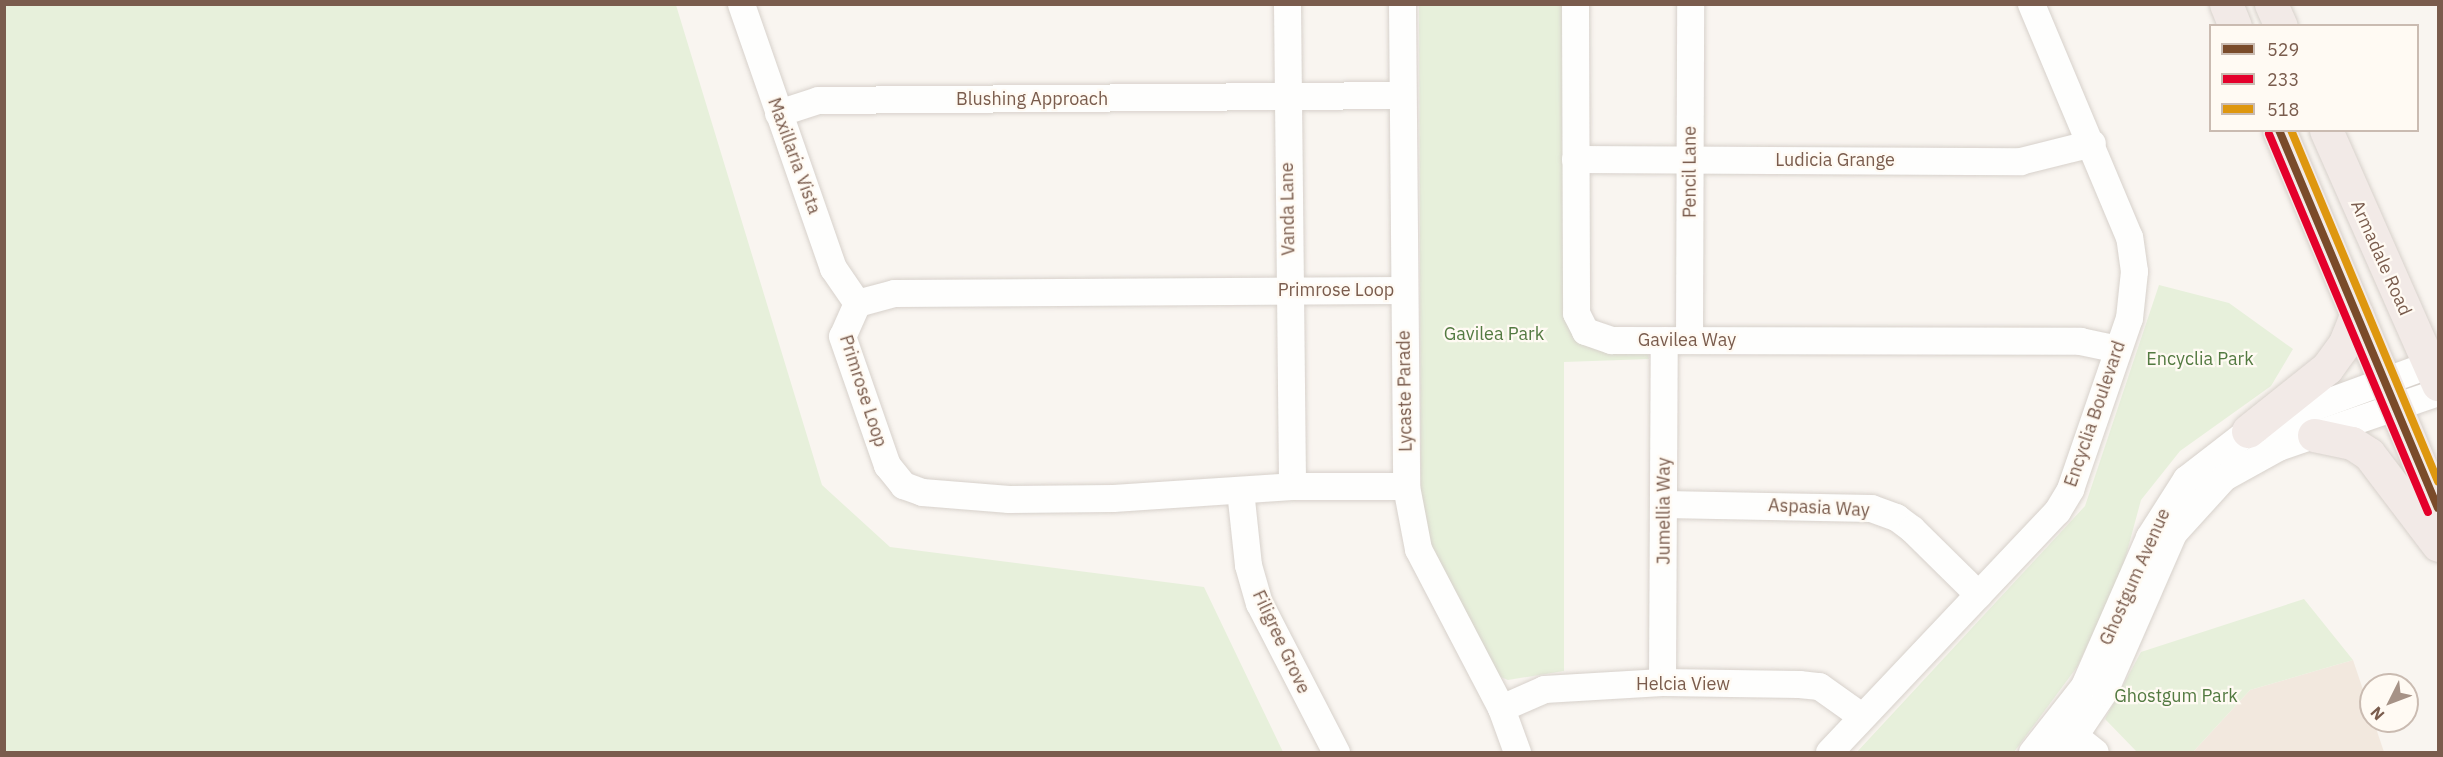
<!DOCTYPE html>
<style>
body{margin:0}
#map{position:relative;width:2443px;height:757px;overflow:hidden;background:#f9f5f0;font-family:"IBM Plex Sans",sans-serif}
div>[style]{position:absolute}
.residential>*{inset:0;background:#f2e8de}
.green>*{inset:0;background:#e7f0db}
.roads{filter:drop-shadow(0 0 2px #d7d1cb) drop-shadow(0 0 2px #d7d1cb)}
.minor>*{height:27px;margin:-13.5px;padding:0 13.5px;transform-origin:13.5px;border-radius:13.5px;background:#fefefd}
.highway>*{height:33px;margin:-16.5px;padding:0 16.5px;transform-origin:16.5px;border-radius:16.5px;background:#f2eae7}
.bus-1>*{height:8px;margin:-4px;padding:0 4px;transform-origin:4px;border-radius:4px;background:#7a4b2a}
.bus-2>*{height:8px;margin:-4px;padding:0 4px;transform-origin:4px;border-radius:4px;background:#e4002b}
.bus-3>*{height:8px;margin:-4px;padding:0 4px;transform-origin:4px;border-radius:4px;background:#de970f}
span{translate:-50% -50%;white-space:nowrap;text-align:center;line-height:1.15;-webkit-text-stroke:4.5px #fffaf3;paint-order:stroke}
.street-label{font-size:18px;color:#7a5c4d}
.park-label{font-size:18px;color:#537a41}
.frame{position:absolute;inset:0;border:6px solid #7a5c4d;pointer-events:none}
.legend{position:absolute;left:2209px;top:24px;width:210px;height:108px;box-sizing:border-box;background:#fffaf3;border:2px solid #cabbb1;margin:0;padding:8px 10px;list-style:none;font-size:18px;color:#7a5c4d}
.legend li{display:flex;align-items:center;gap:12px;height:30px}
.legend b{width:30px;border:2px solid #cabbb1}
.north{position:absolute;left:2359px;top:673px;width:60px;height:60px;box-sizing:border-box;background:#fffaf3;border:2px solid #cabbb1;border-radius:50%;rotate:228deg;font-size:16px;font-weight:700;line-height:24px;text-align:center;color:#7a5c4d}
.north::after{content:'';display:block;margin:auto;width:21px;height:27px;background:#a69286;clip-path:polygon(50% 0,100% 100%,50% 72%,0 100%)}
</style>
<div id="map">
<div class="residential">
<div style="clip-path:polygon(2353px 660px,2384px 752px,2193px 752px,2250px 690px)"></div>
</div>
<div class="green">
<div style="clip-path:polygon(4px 5px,676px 5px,822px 485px,890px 547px,1204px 587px,1283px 752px,5px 752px)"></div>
<div style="clip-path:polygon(1419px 5px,1563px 5px,1567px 320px,1647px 349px,1649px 359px,1564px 362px,1564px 671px,1508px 680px,1493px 674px,1421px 524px)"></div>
<div style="clip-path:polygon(2159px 285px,2229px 303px,2293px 349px,2271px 386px,2180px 451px,2141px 500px,2121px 574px,2077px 667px,2014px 752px,1857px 752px,2085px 506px)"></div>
<div style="clip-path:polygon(2304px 599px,2353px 660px,2250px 690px,2193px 752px,2137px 752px,2105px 719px,2141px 652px)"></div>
</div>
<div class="roads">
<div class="minor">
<div style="left:741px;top:4px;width:280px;rotate:70.8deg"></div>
<div style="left:833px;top:268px;width:42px;rotate:55.6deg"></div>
<div style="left:1287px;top:4px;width:482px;rotate:89.4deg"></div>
<div style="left:1402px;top:4px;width:482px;rotate:89.5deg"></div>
<div style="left:1406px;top:486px;width:64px;rotate:79.2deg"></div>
<div style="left:1418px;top:549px;width:179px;rotate:62.4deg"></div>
<div style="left:1501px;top:708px;width:47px;rotate:70deg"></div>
<div style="left:1575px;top:4px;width:309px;rotate:89.8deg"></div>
<div style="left:1576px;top:313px;width:20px;rotate:63deg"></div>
<div style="left:1585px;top:331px;width:28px;rotate:19deg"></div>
<div style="left:1611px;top:340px;width:469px;rotate:0.1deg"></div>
<div style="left:2080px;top:341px;width:38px;rotate:12deg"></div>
<div style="left:778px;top:113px;width:42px;rotate:-18deg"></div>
<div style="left:818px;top:100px;width:584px;rotate:-0.49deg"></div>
<div style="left:1575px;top:159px;width:445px;rotate:0.3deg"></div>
<div style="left:2020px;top:161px;width:74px;rotate:-14deg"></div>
<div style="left:1404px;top:290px;width:510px;rotate:179.66deg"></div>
<div style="left:894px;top:293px;width:38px;rotate:165deg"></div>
<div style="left:857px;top:303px;width:36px;rotate:114deg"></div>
<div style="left:842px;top:336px;width:137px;rotate:70.8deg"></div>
<div style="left:887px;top:465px;width:26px;rotate:51deg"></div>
<div style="left:903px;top:485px;width:20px;rotate:20deg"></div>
<div style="left:922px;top:492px;width:87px;rotate:4.6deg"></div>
<div style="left:1009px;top:499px;width:104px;rotate:-0.6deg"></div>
<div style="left:1113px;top:498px;width:179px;rotate:-3.8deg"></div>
<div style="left:1292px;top:486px;width:114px"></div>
<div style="left:1689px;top:340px;width:336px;rotate:-89.8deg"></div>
<div style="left:1240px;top:490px;width:75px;rotate:83.9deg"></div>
<div style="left:1248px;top:565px;width:40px;rotate:74deg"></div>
<div style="left:1259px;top:603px;width:168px;rotate:62.7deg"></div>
<div style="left:1665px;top:504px;width:206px;rotate:1.1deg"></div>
<div style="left:1871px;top:508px;width:27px;rotate:20deg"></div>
<div style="left:1896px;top:517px;width:20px;rotate:37deg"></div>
<div style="left:1912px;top:529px;width:93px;rotate:44.6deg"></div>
<div style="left:1662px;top:682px;width:342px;rotate:-89.7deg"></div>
<div style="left:1501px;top:708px;width:47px;rotate:-23.8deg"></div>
<div style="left:1544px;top:689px;width:118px;rotate:-3.4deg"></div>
<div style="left:1662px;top:682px;width:137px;rotate:0.8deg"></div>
<div style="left:1799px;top:684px;width:20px;rotate:6deg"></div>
<div style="left:1819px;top:686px;width:50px;rotate:35.3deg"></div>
<div style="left:2061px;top:725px;width:43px;rotate:38.5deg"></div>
<div style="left:1829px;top:752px;width:332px;rotate:-46.6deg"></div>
<div style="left:2057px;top:511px;width:26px;rotate:-59deg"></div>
<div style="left:2070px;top:489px;width:181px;rotate:-71deg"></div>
<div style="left:2129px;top:318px;width:47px;rotate:-83.9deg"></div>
<div style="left:2134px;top:271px;width:34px;rotate:-98deg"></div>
<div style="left:2129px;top:237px;width:253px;rotate:-112.8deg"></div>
<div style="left:2032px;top:752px;width:84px;rotate:-51.8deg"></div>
<div style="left:2084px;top:686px;width:163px;rotate:-66.4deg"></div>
<div style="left:2149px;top:537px;width:69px;rotate:-57.5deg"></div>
<div style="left:2186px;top:479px;width:78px;rotate:-37.7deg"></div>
<div style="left:2248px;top:431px;width:194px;rotate:-20.2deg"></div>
<div style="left:2063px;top:752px;width:73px;rotate:-56.1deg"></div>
<div style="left:2104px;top:691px;width:172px;rotate:-66.4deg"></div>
<div style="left:2173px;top:533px;width:76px;rotate:-47.7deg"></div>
<div style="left:2224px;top:477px;width:62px;rotate:-29.1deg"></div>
<div style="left:2278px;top:447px;width:169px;rotate:-19deg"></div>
</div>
<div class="highway">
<div style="left:2226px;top:4px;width:24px;rotate:68deg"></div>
<div style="left:2271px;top:4px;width:24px;rotate:66deg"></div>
<div style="left:2279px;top:130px;width:410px;rotate:67.2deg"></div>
<div style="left:2326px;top:130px;width:278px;rotate:66.2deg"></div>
<div style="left:2248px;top:431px;width:101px;rotate:-38.6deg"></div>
<div style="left:2327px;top:368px;width:31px;rotate:-54deg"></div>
<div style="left:2345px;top:343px;width:31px;rotate:-68deg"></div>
<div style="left:2314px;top:435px;width:39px;rotate:12deg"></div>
<div style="left:2352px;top:443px;width:20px;rotate:33deg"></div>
<div style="left:2369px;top:454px;width:114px;rotate:52.8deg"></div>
</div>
</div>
<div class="bus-1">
<div style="left:2279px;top:130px;width:410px;rotate:67.2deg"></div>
</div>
<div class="bus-2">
<div style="left:2269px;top:134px;width:410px;rotate:67.2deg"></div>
</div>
<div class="bus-3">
<div style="left:2291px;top:130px;width:381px;rotate:67.3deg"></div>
</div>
<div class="street-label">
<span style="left:1032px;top:99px">Blushing Approach</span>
<span style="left:794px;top:156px;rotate:70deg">Maxillaria Vista</span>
<span style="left:1835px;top:160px">Ludicia Grange</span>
<span style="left:1690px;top:172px;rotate:-90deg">Pencil Lane</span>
<span style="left:1288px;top:209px;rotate:-91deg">Vanda Lane</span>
<span style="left:2381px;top:258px;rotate:66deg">Armadale Road</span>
<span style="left:1336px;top:290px">Primrose Loop</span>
<span style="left:1687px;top:340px">Gavilea Way</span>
<span style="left:863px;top:391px;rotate:72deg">Primrose Loop</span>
<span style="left:1405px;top:391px;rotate:-91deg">Lycaste Parade</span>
<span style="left:2095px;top:414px;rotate:-71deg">Encyclia Boulevard</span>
<span style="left:1819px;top:508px;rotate:3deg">Aspasia Way</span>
<span style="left:1664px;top:511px;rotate:-90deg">Jumellia Way</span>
<span style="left:2135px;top:577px;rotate:-66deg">Ghostgum Avenue</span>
<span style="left:1281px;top:642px;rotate:65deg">Filigree Grove</span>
<span style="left:1683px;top:684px">Helcia View</span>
</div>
<div class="park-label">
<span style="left:1494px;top:334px">Gavilea Park</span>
<span style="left:2200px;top:359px">Encyclia Park</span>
<span style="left:2176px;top:696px">Ghostgum Park</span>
</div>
<div class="frame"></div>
<ul class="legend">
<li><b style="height:8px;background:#7a4b2a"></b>529</li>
<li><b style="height:8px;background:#e4002b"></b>233</li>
<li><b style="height:8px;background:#de970f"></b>518</li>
</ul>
<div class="north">N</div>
</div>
